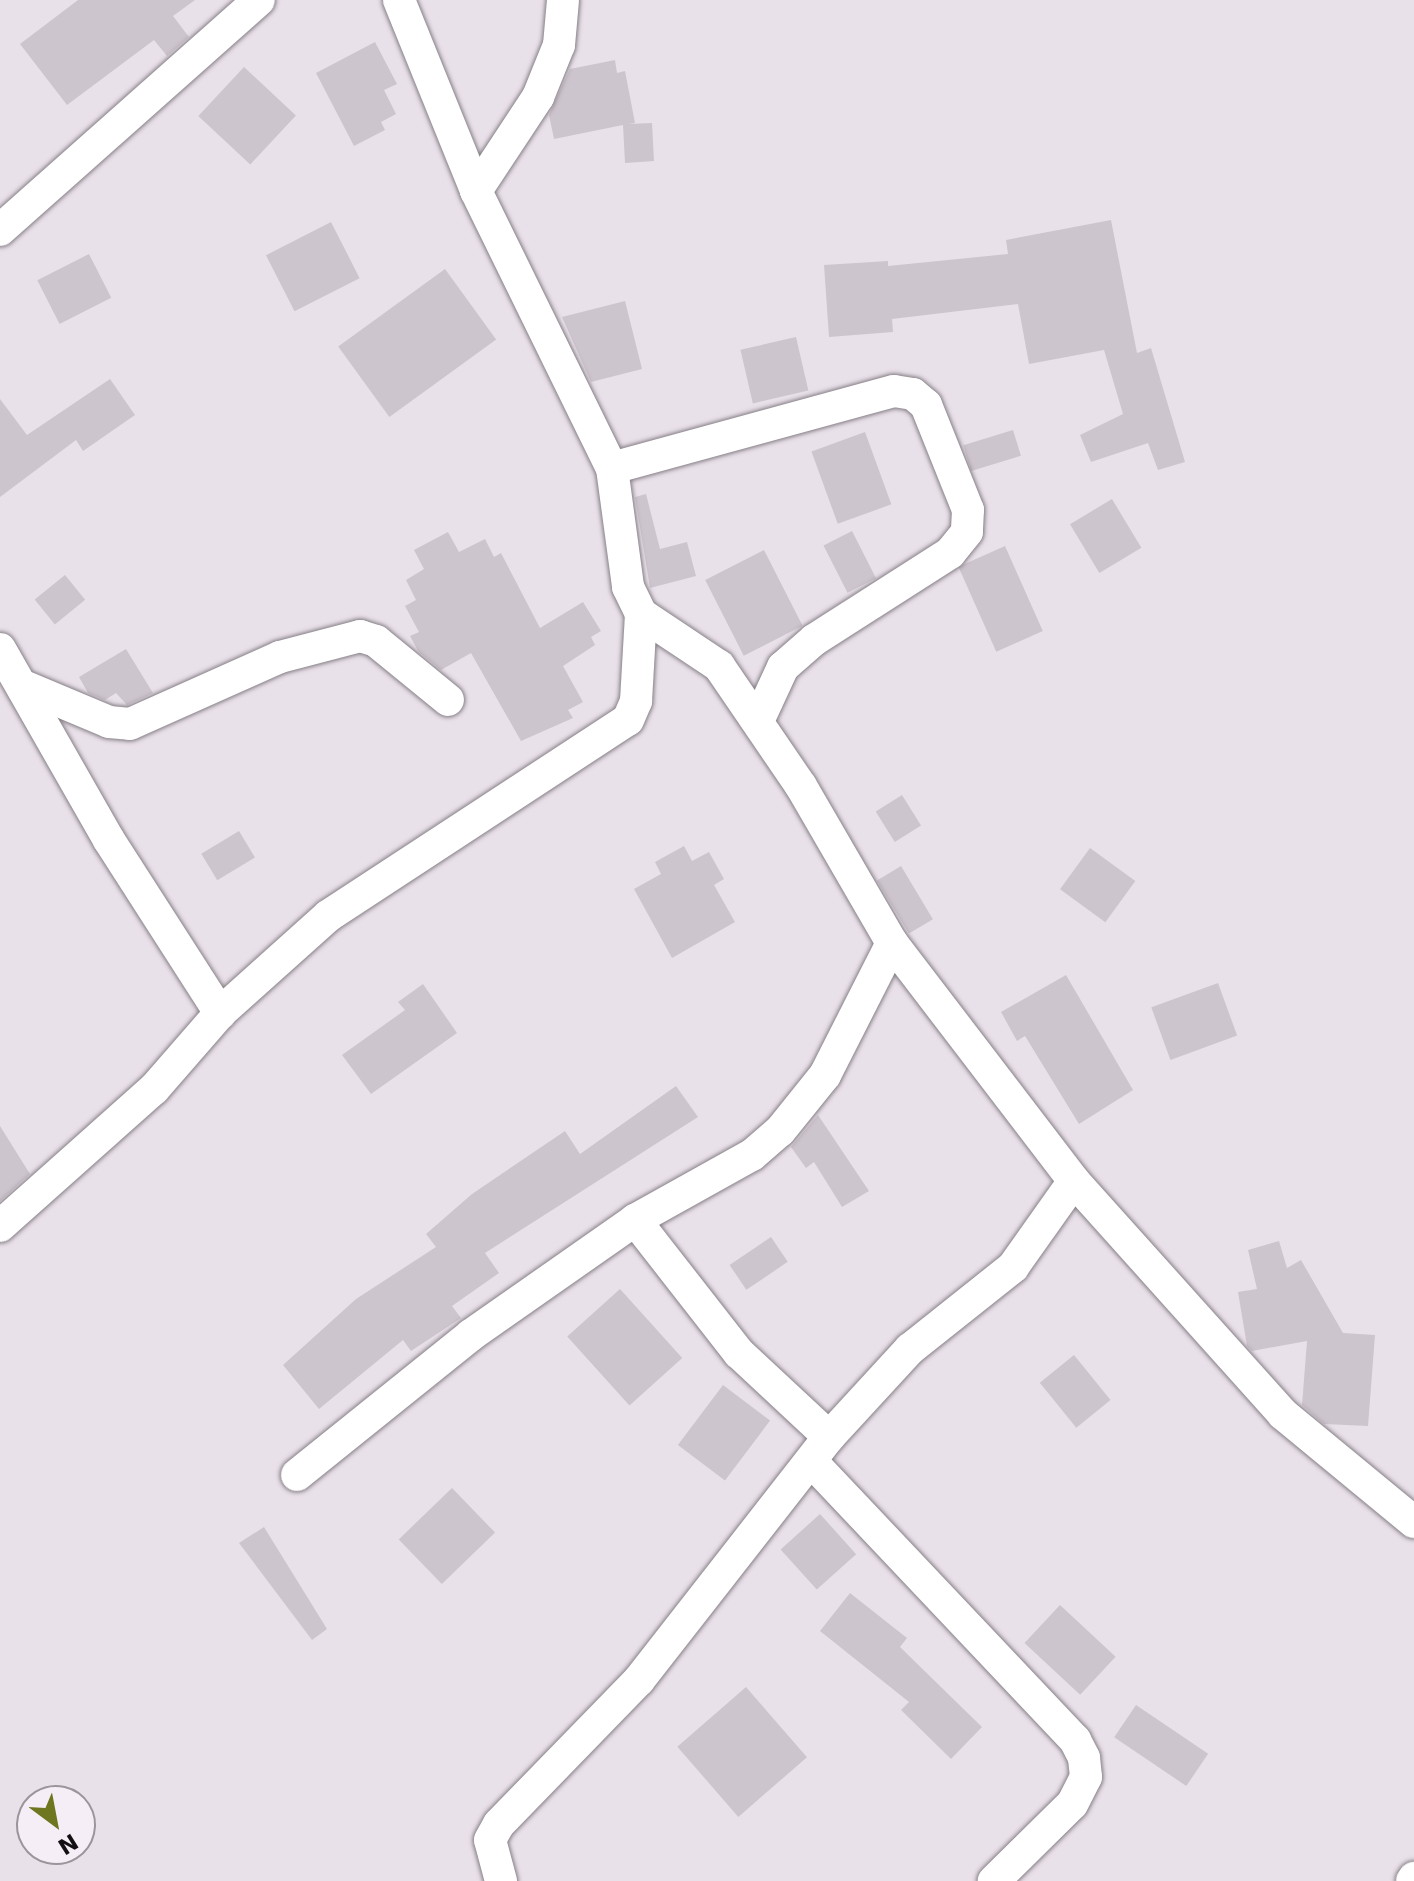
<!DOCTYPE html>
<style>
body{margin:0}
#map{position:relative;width:1414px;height:1881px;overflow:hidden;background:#e9e1e9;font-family:"DejaVu Sans",sans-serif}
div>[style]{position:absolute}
.building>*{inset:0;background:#cdc5cd;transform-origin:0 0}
.roads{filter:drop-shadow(0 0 2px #867f86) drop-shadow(0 0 2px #867f86)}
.minor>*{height:32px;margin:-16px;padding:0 16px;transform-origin:16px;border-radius:16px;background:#fff}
span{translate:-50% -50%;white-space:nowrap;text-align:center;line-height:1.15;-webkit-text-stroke:6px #f6eef6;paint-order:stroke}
.north{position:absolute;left:16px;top:1785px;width:80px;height:80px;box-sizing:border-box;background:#f6eef6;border:2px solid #9b959b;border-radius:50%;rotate:148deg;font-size:22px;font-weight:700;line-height:32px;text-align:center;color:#131013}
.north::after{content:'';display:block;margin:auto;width:28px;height:36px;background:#6e7620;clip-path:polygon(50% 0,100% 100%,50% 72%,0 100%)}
</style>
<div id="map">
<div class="building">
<div style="clip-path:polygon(78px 0,195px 0,173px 16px,189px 37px,167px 56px,154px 40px,67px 105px,20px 44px)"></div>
<div style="clip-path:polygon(375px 42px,397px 84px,384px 90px,396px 114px,381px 122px,385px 130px,354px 146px,316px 73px)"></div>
<div style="clip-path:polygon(615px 60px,617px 73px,625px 71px,635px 123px,628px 124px,652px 123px,654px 161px,625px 163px,623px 125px,554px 139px,549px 115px,570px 69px)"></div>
<div style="left:244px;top:67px;width:71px;height:67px;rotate:43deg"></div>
<div style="clip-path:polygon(1111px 220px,1137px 353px,1151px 348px,1185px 462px,1158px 470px,1148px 443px,1091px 462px,1080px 435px,1123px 414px,1104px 350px,1029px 364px,1018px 304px,892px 319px,893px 332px,829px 337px,824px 265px,888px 261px,888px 266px,1008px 254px,1006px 240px)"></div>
<div style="left:331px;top:222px;width:63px;height:73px;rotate:63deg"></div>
<div style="left:89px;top:254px;width:49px;height:58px;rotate:63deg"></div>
<div style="left:445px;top:269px;width:87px;height:132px;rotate:54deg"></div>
<div style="clip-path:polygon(625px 301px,642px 369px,591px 382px,562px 317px)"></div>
<div style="left:796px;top:337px;width:55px;height:57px;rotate:77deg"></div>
<div style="clip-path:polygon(110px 379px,135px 415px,83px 451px,76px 440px,0 497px,0 399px,27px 435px)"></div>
<div style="left:1013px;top:430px;width:27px;height:52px;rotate:73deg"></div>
<div style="left:865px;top:432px;width:77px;height:57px;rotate:70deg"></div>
<div style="clip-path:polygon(646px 494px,660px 549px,687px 542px,696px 576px,650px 588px,635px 497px)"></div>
<div style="left:1112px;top:499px;width:57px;height:49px;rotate:59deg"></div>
<div style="left:852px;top:531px;width:53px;height:32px;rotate:63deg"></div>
<div style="clip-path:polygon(448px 532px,459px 552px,485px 539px,494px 557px,501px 553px,540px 628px,583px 602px,601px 631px,591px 637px,595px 645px,563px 666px,583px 702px,568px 710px,573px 718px,521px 741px,471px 653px,441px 670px,418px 651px,410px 636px,419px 632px,405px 606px,416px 600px,406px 580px,424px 569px,414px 550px)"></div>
<div style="left:1005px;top:546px;width:93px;height:51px;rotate:66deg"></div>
<div style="left:764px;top:550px;width:85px;height:66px;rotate:63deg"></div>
<div style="left:65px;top:575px;width:32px;height:39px;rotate:51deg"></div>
<div style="clip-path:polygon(126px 649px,153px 693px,127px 705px,116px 693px,105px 700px,88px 693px,79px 677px)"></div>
<div style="left:902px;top:795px;width:36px;height:31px;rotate:58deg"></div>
<div style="left:239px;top:831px;width:31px;height:44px;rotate:59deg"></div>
<div style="clip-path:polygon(684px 846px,692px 861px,709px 852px,724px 879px,714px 885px,735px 922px,672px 958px,634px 889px,661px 874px,655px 862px)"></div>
<div style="left:1090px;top:848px;width:56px;height:51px;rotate:36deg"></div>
<div style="left:901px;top:866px;width:62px;height:28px;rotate:59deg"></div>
<div style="clip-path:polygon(1066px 975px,1133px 1090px,1079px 1124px,1025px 1036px,1017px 1041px,1001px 1012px)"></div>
<div style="left:1218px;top:983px;width:56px;height:71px;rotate:70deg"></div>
<div style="clip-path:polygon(423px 984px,457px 1033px,371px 1094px,342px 1055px,405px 1010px,398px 1002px)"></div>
<div style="clip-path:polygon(676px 1086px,698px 1117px,485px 1253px,499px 1273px,452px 1306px,461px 1318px,411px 1351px,403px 1340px,319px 1409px,283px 1365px,356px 1299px,436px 1247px,426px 1234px,472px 1194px,565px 1131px,580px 1154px)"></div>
<div style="clip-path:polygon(818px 1115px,869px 1191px,842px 1207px,814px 1162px,806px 1168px,791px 1147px)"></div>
<div style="clip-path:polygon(0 1126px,30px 1174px,0 1201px)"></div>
<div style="left:771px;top:1237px;width:30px;height:50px;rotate:56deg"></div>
<div style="clip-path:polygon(1279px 1241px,1287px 1268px,1301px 1260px,1343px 1333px,1375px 1335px,1368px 1426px,1324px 1424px,1302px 1405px,1307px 1341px,1252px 1351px,1247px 1346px,1238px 1292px,1257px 1289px,1248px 1250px)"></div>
<div style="left:620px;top:1289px;width:93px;height:71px;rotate:48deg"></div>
<div style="left:1074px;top:1355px;width:58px;height:44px;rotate:51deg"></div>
<div style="left:723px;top:1385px;width:59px;height:75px;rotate:37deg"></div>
<div style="left:452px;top:1488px;width:62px;height:74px;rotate:46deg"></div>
<div style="left:820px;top:1514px;width:54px;height:53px;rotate:48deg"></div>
<div style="clip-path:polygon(264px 1527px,327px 1629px,312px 1640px,239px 1543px)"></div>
<div style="clip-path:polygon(850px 1593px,907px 1638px,900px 1647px,982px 1727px,951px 1759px,901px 1710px,909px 1702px,820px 1631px)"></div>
<div style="left:1060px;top:1605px;width:76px;height:52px;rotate:43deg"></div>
<div style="left:746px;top:1687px;width:93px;height:91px;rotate:49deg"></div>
<div style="left:1136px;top:1705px;width:87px;height:39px;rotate:34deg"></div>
</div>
<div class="roads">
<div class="minor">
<div style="left:399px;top:0;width:206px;rotate:68deg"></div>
<div style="left:476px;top:191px;width:309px;rotate:63.9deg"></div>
<div style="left:612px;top:468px;width:120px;rotate:82.3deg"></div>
<div style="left:628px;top:587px;width:30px;rotate:64deg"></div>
<div style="left:641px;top:614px;width:94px;rotate:33.7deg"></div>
<div style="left:719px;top:666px;width:145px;rotate:55.7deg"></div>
<div style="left:801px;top:786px;width:181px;rotate:59.9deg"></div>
<div style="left:892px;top:943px;width:300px;rotate:52.6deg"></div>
<div style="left:1074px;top:1181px;width:313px;rotate:48.1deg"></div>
<div style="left:1283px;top:1414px;width:170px;rotate:39.5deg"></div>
<div style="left:476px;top:191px;width:113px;rotate:-56.6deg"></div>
<div style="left:538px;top:97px;width:56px;rotate:-68deg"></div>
<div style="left:559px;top:45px;width:45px;rotate:-84.9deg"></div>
<div style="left:0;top:230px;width:346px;rotate:-41.6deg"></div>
<div style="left:612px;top:468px;width:292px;rotate:-15.3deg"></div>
<div style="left:894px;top:391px;width:19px;rotate:9deg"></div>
<div style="left:913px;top:394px;width:17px;rotate:40deg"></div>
<div style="left:926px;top:405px;width:113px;rotate:68.2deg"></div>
<div style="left:968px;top:510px;width:22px;rotate:93deg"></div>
<div style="left:967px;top:532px;width:27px;rotate:129deg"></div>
<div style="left:950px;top:553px;width:161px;rotate:147.4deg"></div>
<div style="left:814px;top:640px;width:41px;rotate:138.9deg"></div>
<div style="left:783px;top:667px;width:57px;rotate:114.8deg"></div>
<div style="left:0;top:649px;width:220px;rotate:60.3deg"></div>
<div style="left:109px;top:840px;width:206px;rotate:57.3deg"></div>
<div style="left:21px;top:685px;width:95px;rotate:22.8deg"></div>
<div style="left:109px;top:722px;width:21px;rotate:5deg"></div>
<div style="left:130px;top:724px;width:164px;rotate:-24.1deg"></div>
<div style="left:280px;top:657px;width:83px;rotate:-14.7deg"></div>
<div style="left:360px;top:636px;width:17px;rotate:17deg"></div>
<div style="left:376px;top:641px;width:93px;rotate:39.3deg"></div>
<div style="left:635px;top:1220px;width:169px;rotate:52deg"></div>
<div style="left:739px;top:1353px;width:123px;rotate:43deg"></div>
<div style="left:0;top:1226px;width:206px;rotate:-41.7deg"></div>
<div style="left:154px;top:1089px;width:101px;rotate:-49deg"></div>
<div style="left:220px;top:1013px;width:145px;rotate:-41.9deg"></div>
<div style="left:328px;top:916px;width:358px;rotate:-33.2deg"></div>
<div style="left:628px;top:720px;width:21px;rotate:-67deg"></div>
<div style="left:636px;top:701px;width:87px;rotate:-86.7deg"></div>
<div style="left:812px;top:1462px;width:383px;rotate:46.6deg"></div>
<div style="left:1075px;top:1740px;width:20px;rotate:63deg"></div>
<div style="left:1084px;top:1758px;width:19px;rotate:84deg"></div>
<div style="left:1086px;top:1777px;width:30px;rotate:117deg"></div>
<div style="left:1072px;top:1804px;width:110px;rotate:135.4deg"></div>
<div style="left:297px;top:1475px;width:223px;rotate:-38.8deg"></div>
<div style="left:471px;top:1335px;width:200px;rotate:-35deg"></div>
<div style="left:635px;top:1220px;width:134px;rotate:-29.1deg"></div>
<div style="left:752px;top:1155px;width:37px;rotate:-41deg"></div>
<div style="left:780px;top:1131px;width:72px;rotate:-51.2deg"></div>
<div style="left:825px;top:1075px;width:148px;rotate:-63.1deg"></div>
<div style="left:501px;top:1881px;width:42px;rotate:-105deg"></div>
<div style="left:490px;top:1840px;width:18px;rotate:-61deg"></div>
<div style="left:499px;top:1824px;width:201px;rotate:-45.8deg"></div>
<div style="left:639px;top:1680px;width:308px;rotate:-52deg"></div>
<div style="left:829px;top:1437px;width:120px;rotate:-47.4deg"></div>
<div style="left:910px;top:1349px;width:132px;rotate:-38.5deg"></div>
<div style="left:1013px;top:1267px;width:105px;rotate:-54.7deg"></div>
<div style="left:1412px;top:1881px;width:4px;rotate:-56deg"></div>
</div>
</div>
<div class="north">N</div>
</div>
